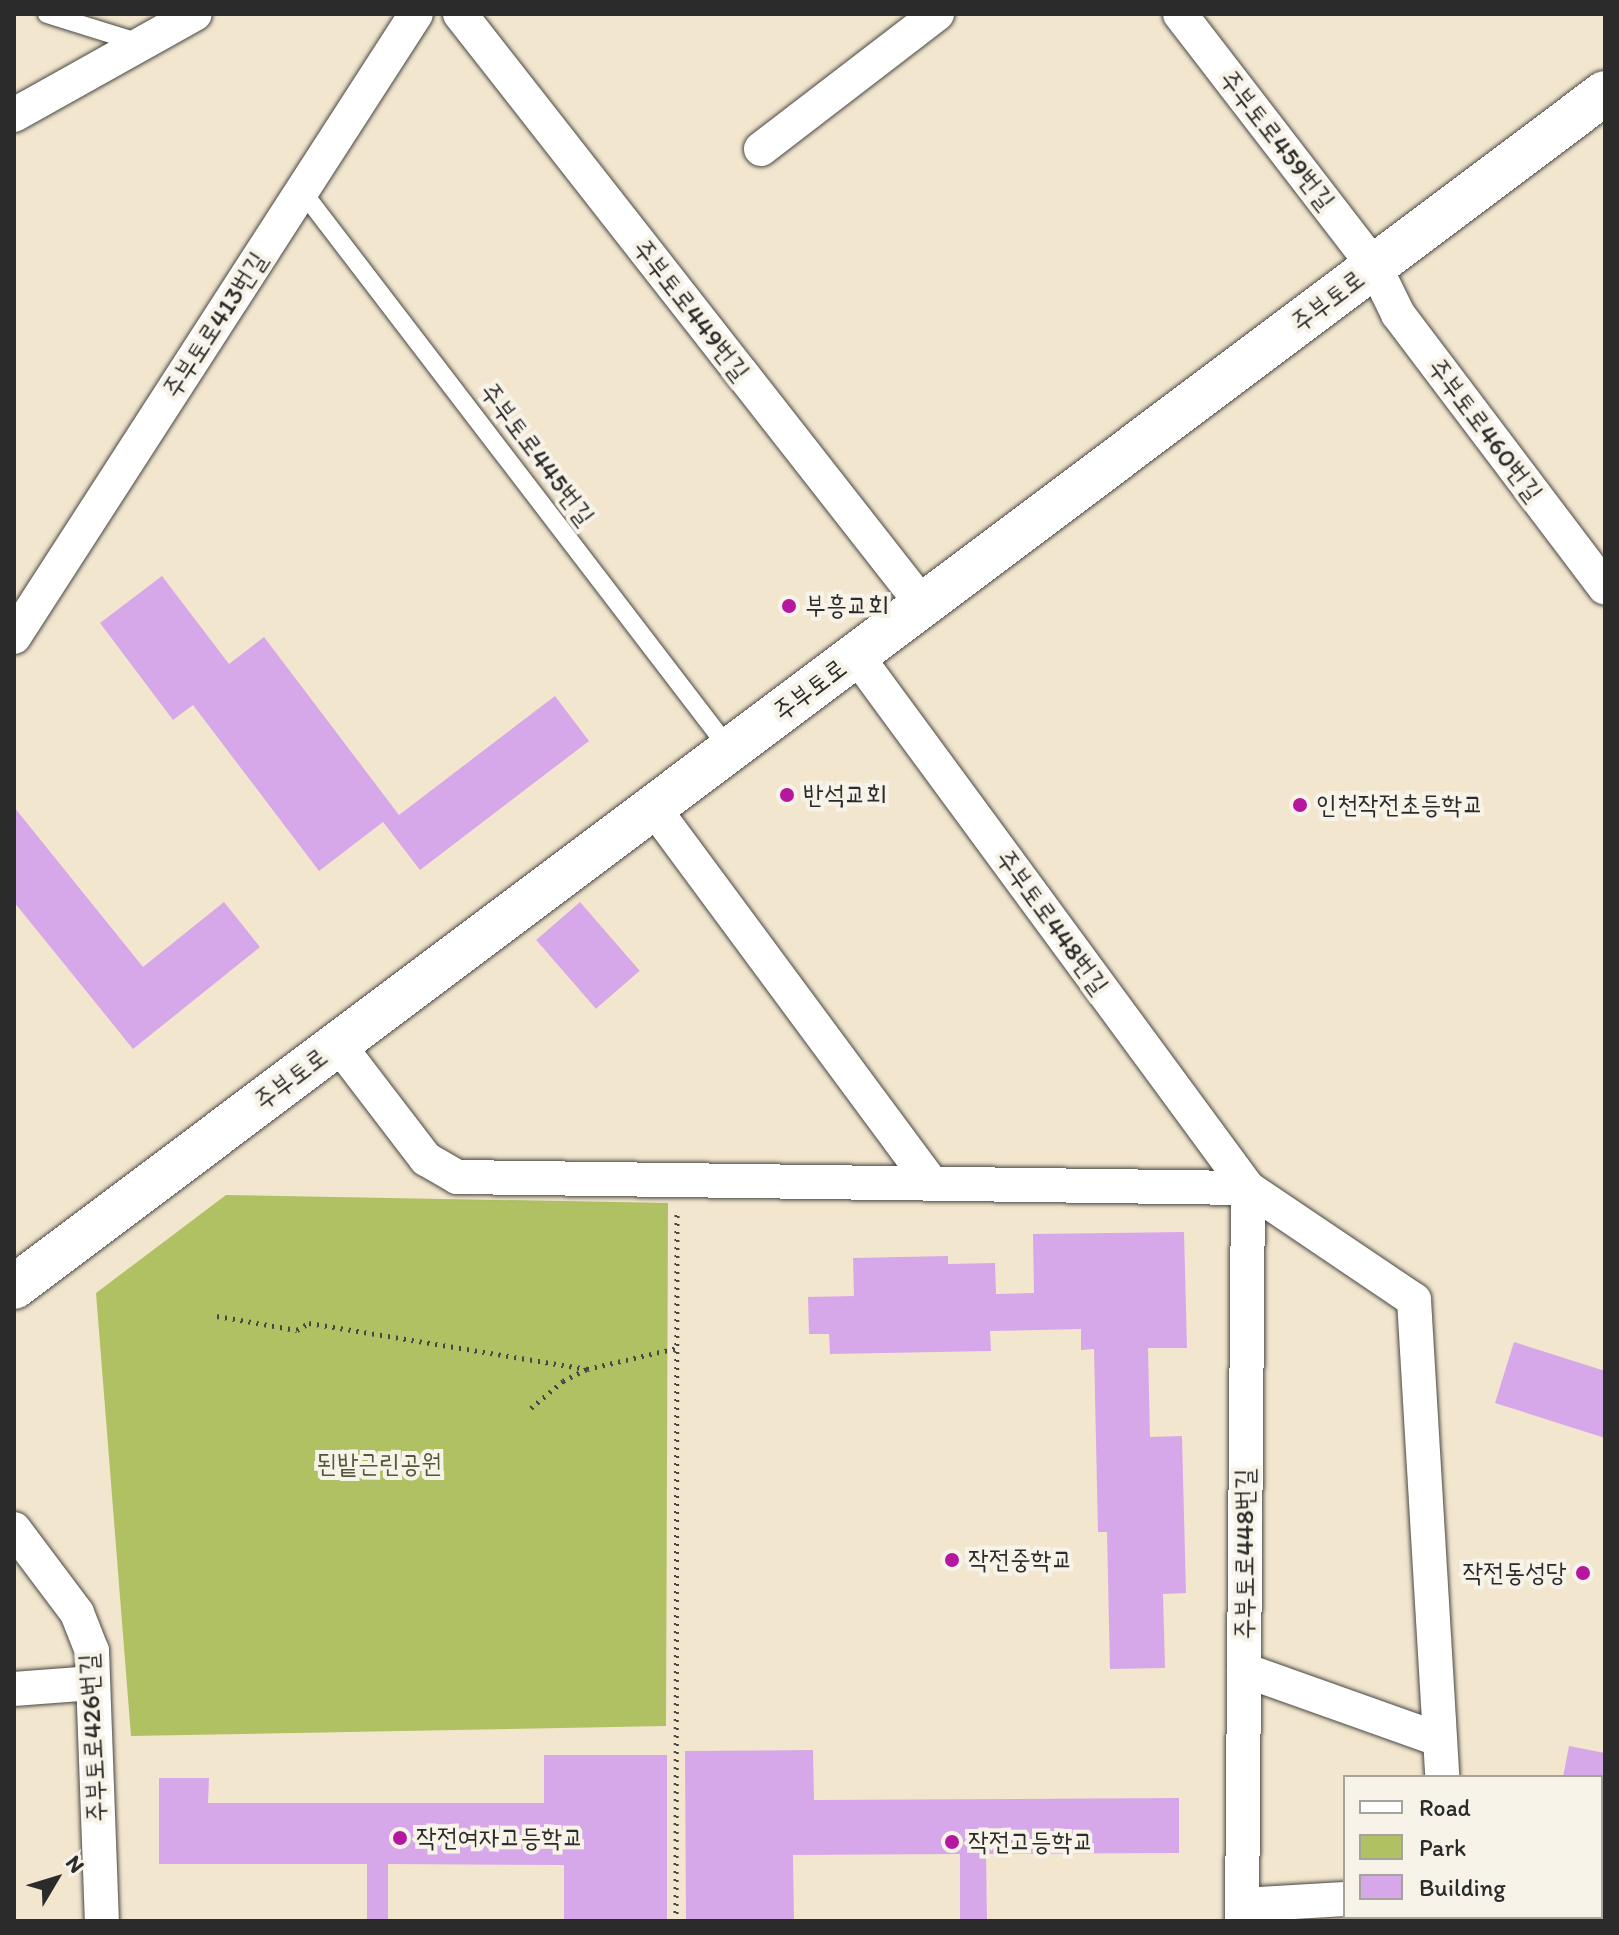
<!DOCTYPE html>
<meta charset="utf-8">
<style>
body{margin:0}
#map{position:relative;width:1619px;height:1935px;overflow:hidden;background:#f2e6ce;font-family:Itim,"Poor Story",sans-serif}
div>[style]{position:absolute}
.green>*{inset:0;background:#b0c163}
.building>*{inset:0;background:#d7a8e9;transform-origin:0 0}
.path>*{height:5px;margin-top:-2.5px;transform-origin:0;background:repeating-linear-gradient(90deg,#494743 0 2px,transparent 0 8px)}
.roads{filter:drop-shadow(0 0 2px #494743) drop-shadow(0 0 2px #494743)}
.service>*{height:18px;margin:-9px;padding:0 9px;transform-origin:9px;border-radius:9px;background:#fff}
.minor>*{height:34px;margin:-17px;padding:0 17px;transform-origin:17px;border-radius:17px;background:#fff}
.secondary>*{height:44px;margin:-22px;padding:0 22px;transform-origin:22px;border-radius:22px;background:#fff}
.dots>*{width:22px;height:22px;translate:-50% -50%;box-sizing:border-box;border:4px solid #f7f3e8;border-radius:50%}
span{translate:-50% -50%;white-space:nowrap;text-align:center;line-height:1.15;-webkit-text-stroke:8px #f7f3e8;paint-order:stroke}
.street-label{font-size:26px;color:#2b2b2b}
.poi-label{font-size:26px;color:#2b2b2b}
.left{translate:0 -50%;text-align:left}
.right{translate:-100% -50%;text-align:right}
.park-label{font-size:26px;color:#53583c}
.frame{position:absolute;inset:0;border:16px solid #2b2b2b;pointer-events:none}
.legend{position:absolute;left:1343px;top:1775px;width:260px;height:144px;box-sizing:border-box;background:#f7f3e8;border:2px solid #a5a39c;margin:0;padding:10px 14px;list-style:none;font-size:24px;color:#2b2b2b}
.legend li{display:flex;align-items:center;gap:16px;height:40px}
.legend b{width:40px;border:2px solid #a5a39c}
.north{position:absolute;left:16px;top:1839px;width:80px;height:80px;-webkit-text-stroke:6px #f7f3e8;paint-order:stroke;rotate:52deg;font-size:22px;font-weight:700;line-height:32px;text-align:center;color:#2b2b2b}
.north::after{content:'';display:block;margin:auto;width:28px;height:36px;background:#2b2b2b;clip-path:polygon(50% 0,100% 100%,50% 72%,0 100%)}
</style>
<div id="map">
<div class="green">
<div style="clip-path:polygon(226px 1195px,668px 1203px,666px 1726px,131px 1736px,96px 1293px)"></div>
</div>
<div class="building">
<div style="clip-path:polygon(162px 576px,229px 664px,264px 637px,399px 815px,555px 696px,589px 741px,420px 870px,383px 822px,319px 871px,193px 705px,173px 720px,100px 623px)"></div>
<div style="clip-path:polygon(14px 807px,143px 967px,224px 902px,260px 947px,133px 1049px,14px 902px)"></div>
<div style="left:580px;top:902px;width:91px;height:58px;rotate:49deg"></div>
<div style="clip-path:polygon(1184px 1232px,1187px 1348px,1148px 1348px,1150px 1437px,1182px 1436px,1186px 1593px,1163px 1594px,1165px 1668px,1110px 1669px,1107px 1532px,1098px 1532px,1094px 1349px,1081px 1350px,1081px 1329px,990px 1331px,991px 1351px,830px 1354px,829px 1334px,809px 1334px,808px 1297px,854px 1296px,853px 1258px,948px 1256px,948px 1264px,995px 1263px,996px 1294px,1034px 1293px,1033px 1234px)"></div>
<div style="clip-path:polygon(1514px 1342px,1605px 1371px,1605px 1438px,1495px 1403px)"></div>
<div style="clip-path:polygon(1569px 1746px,1605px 1753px,1603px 1865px,1601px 1777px,1563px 1777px)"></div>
<div style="clip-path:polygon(813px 1750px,814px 1800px,1179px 1798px,1179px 1853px,986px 1854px,987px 1921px,960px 1921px,960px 1854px,793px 1855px,794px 1921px,686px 1921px,685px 1751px)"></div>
<div style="clip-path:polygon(544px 1755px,667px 1755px,667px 1921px,564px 1921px,564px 1865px,388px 1864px,388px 1921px,367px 1921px,367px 1864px,159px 1864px,159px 1778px,209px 1778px,208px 1803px,544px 1803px)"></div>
<div style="left:1537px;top:1917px;width:56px;height:4px"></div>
</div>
<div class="path">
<div style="left:217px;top:1316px;width:81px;rotate:9.9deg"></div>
<div style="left:297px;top:1330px;width:14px;rotate:-30deg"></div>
<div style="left:309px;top:1323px;width:282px;rotate:9.4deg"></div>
<div style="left:531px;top:1408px;width:42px;rotate:-40.2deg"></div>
<div style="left:563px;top:1381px;width:27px;rotate:-27deg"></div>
<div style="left:587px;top:1369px;width:92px;rotate:-13.1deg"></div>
<div style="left:676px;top:1921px;width:708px;rotate:-89.92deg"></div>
</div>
<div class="roads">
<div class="service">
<div style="left:47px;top:14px;width:97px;rotate:17.3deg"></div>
<div style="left:302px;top:191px;width:704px;rotate:52.56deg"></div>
</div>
<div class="minor">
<div style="left:460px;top:14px;width:751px;rotate:51.92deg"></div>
<div style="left:1180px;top:14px;width:319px;rotate:52.4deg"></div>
<div style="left:1375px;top:267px;width:52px;rotate:63.9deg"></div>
<div style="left:1398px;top:314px;width:343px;rotate:52.9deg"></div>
<div style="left:14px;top:115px;width:207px;rotate:-29.2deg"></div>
<div style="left:761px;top:149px;width:222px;rotate:-37.5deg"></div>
<div style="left:14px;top:637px;width:741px;rotate:-57.17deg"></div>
<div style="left:856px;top:655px;width:662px;rotate:53.67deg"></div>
<div style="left:1248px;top:1188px;width:733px;rotate:90.47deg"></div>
<div style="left:653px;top:807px;width:468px;rotate:53.5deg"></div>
<div style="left:338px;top:1044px;width:145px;rotate:52.6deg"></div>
<div style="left:426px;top:1159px;width:36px;rotate:30deg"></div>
<div style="left:457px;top:1177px;width:791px;rotate:0.8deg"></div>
<div style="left:1248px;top:1188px;width:200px;rotate:34deg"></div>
<div style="left:1414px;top:1300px;width:478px;rotate:86.6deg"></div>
<div style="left:14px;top:1529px;width:105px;rotate:53.1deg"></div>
<div style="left:77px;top:1613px;width:41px;rotate:68.5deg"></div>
<div style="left:92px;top:1651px;width:270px;rotate:87.9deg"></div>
<div style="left:1244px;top:1670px;width:206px;rotate:19.6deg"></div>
<div style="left:14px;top:1689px;width:79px;rotate:-4.3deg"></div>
<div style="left:1242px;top:1905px;width:103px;rotate:-3.3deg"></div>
<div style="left:1455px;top:1917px;width:4px;rotate:90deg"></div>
</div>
<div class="secondary">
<div style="left:14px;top:1287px;width:1989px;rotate:-36.89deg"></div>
</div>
</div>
<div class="dots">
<div style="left:789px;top:606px;background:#b5179e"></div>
<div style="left:787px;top:795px;background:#b5179e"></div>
<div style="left:1300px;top:805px;background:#b5179e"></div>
<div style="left:952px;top:1560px;background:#b5179e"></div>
<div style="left:1583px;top:1573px;background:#b5179e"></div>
<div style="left:400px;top:1838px;background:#b5179e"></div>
<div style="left:952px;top:1842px;background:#b5179e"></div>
</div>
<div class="street-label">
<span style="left:1277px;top:140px;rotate:52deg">주부토로459번길</span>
<span style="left:1328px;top:301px;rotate:-37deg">주부토로</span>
<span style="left:691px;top:310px;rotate:52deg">주부토로449번길</span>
<span style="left:215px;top:325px;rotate:-57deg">주부토로413번길</span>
<span style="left:1485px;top:430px;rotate:53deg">주부토로460번길</span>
<span style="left:537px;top:454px;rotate:53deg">주부토로445번길</span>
<span style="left:810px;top:690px;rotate:-37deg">주부토로</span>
<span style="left:1052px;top:922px;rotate:54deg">주부토로448번길</span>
<span style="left:291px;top:1079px;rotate:-37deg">주부토로</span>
<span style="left:1245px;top:1554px;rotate:-90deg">주부토로448번길</span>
<span style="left:93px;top:1738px;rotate:-93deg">주부토로426번길</span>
</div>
<div class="poi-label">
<span class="left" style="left:805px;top:606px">부흥교회</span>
<span class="left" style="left:803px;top:795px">반석교회</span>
<span class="left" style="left:1316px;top:805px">인천작전초등학교</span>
<span class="left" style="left:968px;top:1560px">작전중학교</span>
<span class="right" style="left:1567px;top:1573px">작전동성당</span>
<span class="left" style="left:416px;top:1838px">작전여자고등학교</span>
<span class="left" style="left:968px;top:1842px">작전고등학교</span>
</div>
<div class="park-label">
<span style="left:379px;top:1464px">된밭근린공원</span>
</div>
<div class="frame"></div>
<ul class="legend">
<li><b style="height:10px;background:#fff"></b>Road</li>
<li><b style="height:22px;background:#b0c163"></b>Park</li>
<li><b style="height:22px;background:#d7a8e9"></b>Building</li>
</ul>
<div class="north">N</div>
</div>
